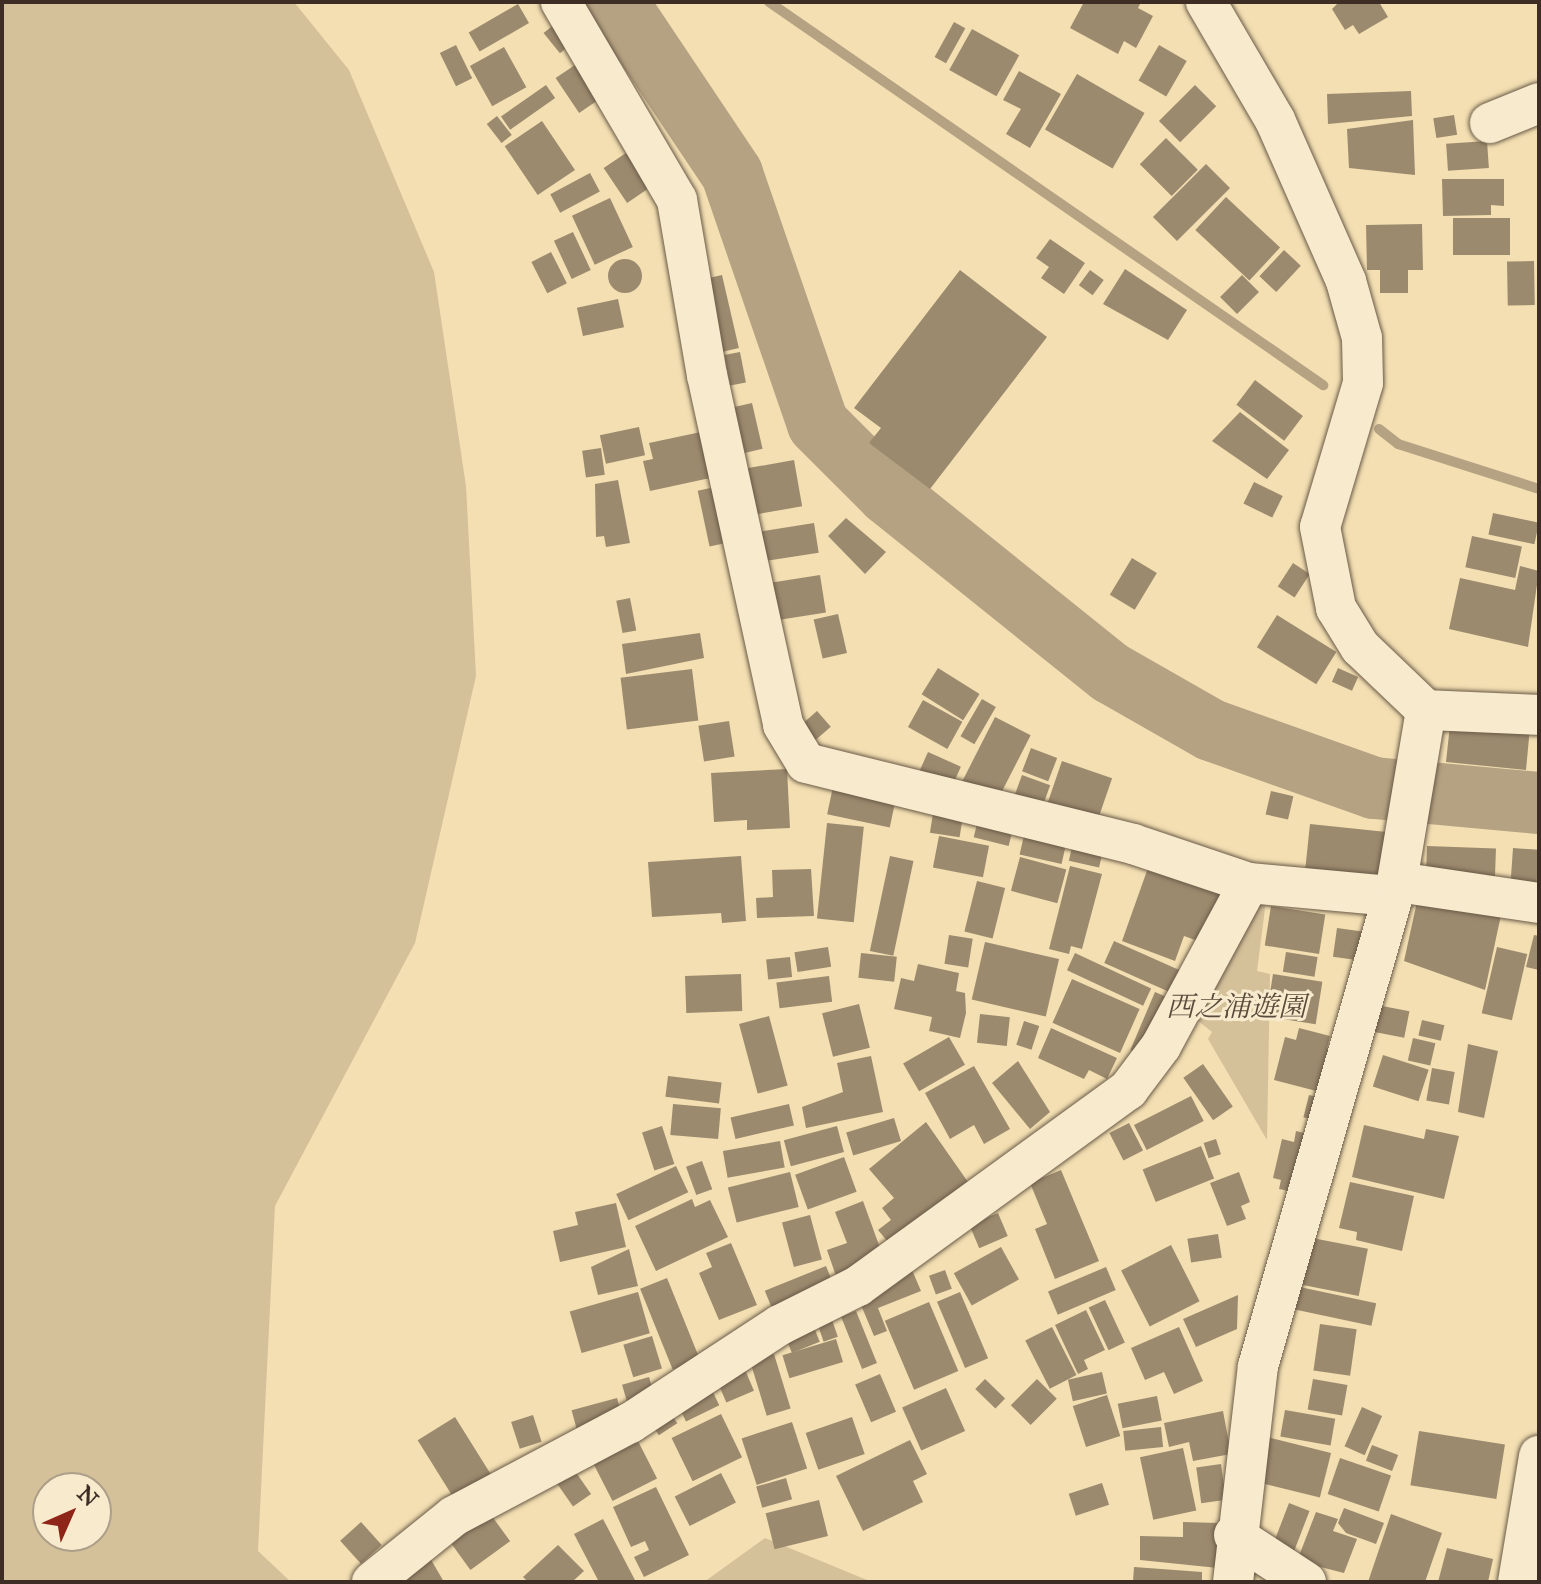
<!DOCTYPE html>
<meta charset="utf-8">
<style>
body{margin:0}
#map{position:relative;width:1541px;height:1584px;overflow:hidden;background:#f3dfb2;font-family:"IM FELL Great Primer","Noto Serif JP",serif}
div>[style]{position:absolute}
.green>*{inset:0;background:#d4c19a}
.stream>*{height:10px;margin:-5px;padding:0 5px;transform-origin:5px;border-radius:5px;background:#b5a282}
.river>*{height:62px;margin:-31px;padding:0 31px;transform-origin:31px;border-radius:31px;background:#b5a282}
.building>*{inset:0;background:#9c8a6e;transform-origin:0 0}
.round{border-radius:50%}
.roads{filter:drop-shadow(0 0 2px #6a5a48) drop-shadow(0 0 2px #6a5a48)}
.minor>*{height:40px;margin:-20px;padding:0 20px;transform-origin:20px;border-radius:20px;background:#f7eacd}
span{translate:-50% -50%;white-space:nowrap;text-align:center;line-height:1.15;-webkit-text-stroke:6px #f7eacd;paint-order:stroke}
.park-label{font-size:28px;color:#5b4b3c;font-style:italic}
.frame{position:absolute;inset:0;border:4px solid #3d2d24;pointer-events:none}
.north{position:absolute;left:32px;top:1472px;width:80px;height:80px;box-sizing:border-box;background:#f7eacd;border:2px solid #ad9e89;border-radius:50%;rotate:45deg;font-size:22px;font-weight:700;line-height:32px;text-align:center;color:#3d2d24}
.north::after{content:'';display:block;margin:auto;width:28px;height:36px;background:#8f2418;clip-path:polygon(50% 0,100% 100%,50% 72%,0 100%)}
</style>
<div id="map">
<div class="green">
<div style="clip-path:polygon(evenodd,2px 2px,294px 2px,349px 70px,434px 272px,466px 486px,476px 676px,415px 943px,275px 1206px,258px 1551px,291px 1582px,2px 1582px,2px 2px,48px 1488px,96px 1488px,96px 1536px,48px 1536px,48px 1488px)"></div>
<div style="clip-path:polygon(1266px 901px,1257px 971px,1270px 974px,1267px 1140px,1208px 1039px,1212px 1032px,1192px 1016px,1249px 913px)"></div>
<div style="clip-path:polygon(765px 1538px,872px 1582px,704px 1582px)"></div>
</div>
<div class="stream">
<div style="left:769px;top:2px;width:674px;rotate:34.66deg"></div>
<div style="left:1379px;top:429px;width:24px;rotate:38deg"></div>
<div style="left:1398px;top:444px;width:148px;rotate:17.7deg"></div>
</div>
<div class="river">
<div style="left:617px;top:2px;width:207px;rotate:56.2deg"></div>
<div style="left:732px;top:174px;width:264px;rotate:71deg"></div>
<div style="left:818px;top:424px;width:99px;rotate:45deg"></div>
<div style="left:888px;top:494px;width:286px;rotate:38.8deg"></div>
<div style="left:1111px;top:673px;width:115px;rotate:29.7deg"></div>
<div style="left:1211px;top:730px;width:173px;rotate:19.6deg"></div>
<div style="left:1374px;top:788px;width:166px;rotate:5.2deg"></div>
</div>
<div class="building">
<div style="clip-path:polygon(1084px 2px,1141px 2px,1138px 8px,1153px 16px,1136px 48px,1124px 41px,1118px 54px,1070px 28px)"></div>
<div style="clip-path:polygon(1339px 2px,1379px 2px,1388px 17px,1359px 34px,1353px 25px,1345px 30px,1332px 9px)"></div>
<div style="left:518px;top:4px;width:22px;height:57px;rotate:60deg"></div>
<div style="left:954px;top:22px;width:13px;height:40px;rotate:29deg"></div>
<div style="left:556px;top:23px;width:26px;height:16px;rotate:51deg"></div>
<div style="left:972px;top:29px;width:54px;height:47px;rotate:29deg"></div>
<div style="left:456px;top:45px;width:37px;height:18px;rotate:64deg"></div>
<div style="left:1159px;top:45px;width:32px;height:41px;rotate:30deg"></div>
<div style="left:504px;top:47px;width:46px;height:39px;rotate:61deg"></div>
<div style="left:578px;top:63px;width:42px;height:27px;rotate:56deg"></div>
<div style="clip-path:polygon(1019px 71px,1061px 94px,1030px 148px,1006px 134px,1021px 109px,1003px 100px)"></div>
<div style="left:1077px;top:74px;width:78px;height:64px;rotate:30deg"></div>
<div style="left:546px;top:85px;width:16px;height:55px;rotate:55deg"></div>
<div style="left:1195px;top:85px;width:30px;height:51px;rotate:45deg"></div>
<div style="clip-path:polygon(1411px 91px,1412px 116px,1328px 124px,1327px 94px)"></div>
<div style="left:1454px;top:115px;width:20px;height:21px;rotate:81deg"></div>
<div style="left:497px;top:116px;width:24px;height:13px;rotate:52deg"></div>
<div style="clip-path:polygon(1413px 120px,1415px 175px,1349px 168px,1347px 129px)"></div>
<div style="left:542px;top:121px;width:59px;height:45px;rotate:56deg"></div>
<div style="left:1166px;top:138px;width:45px;height:37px;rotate:45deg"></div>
<div style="left:1487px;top:141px;width:27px;height:41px;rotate:86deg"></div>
<div style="left:626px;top:153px;width:42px;height:27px;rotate:56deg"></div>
<div style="left:1206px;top:164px;width:34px;height:75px;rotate:45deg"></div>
<div style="left:590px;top:173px;width:21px;height:45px;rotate:62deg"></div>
<div style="clip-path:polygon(1442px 179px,1504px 179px,1504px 206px,1491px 205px,1491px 215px,1443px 216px)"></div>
<div style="left:1226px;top:197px;width:74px;height:45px;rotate:43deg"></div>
<div style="left:610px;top:198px;width:54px;height:42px;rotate:65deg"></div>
<div style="left:1510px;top:218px;width:37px;height:57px;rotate:90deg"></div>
<div style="clip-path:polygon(1422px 224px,1423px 270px,1408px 270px,1408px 293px,1380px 293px,1380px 270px,1367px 270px,1366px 225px)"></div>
<div style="left:573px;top:232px;width:42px;height:21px;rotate:65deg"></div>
<div style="clip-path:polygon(1050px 239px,1085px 263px,1064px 294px,1041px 278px,1049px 267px,1036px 258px)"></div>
<div style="left:1284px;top:250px;width:23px;height:36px;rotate:43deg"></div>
<div style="left:551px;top:252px;width:35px;height:22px;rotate:63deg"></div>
<div class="round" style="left:608px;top:259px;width:34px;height:34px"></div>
<div style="left:1534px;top:261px;width:44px;height:27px;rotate:89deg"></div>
<div style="clip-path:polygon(1125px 269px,1187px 310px,1168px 340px,1103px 304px)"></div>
<div style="clip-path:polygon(960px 270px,1047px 337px,930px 489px,869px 443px,881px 428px,854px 408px)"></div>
<div style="left:1090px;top:270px;width:17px;height:19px;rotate:36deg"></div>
<div style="left:722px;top:275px;width:75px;height:29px;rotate:77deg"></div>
<div style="left:1242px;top:275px;width:24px;height:31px;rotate:45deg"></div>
<div style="left:618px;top:299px;width:29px;height:42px;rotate:78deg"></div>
<div style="left:740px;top:352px;width:31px;height:16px;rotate:79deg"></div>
<div style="left:1255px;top:380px;width:60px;height:31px;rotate:37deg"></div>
<div style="left:752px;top:403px;width:47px;height:25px;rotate:77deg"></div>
<div style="clip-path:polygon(1240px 412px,1289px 450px,1267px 479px,1212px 441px)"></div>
<div style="left:639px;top:427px;width:29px;height:40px;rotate:78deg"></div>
<div style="clip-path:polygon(715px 429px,724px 475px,650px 491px,643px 461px,653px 459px,649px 443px)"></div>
<div style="left:601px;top:448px;width:27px;height:19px;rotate:82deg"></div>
<div style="left:794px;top:460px;width:47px;height:51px;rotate:80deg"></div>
<div style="clip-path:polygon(618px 480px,630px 543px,606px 547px,604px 536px,596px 537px,595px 484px)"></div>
<div style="left:1254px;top:482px;width:32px;height:24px;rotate:26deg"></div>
<div style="left:729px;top:484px;width:57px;height:32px;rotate:78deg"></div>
<div style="left:1493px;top:513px;width:47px;height:22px;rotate:12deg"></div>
<div style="clip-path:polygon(846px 518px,886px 552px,865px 574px,828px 536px)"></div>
<div style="left:814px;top:523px;width:30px;height:61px;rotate:81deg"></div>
<div style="left:1472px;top:536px;width:51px;height:32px;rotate:12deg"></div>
<div style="left:1132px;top:558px;width:29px;height:43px;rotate:31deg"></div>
<div style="left:1293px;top:563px;width:20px;height:28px;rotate:33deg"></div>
<div style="clip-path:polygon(1520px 566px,1539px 571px,1528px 647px,1449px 629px,1460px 578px,1515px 590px)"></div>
<div style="left:820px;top:575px;width:38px;height:50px;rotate:81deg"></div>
<div style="left:630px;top:598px;width:33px;height:14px;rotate:79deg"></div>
<div style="left:838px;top:614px;width:40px;height:25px;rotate:77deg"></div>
<div style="left:1277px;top:615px;width:70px;height:38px;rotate:32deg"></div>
<div style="clip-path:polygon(700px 633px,704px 658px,626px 674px,622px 644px)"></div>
<div style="left:938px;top:668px;width:49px;height:31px;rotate:32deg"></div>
<div style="left:1338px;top:668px;width:22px;height:15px;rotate:24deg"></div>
<div style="left:692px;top:669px;width:52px;height:72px;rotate:83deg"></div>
<div style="left:982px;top:699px;width:16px;height:43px;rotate:30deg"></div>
<div style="left:923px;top:700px;width:45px;height:31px;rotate:29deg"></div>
<div style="left:817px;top:711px;width:21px;height:25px;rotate:49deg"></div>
<div style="left:995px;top:717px;width:40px;height:72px;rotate:27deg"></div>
<div style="left:729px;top:721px;width:36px;height:31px;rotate:81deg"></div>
<div style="clip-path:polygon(1450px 725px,1530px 727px,1526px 770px,1446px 762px)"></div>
<div style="left:1031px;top:748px;width:28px;height:25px;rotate:21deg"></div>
<div style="left:928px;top:752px;width:36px;height:27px;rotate:24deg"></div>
<div style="left:1062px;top:761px;width:53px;height:51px;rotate:19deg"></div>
<div style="clip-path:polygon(787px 769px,790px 828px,747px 830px,747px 820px,714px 822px,711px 773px)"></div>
<div style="left:1022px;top:775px;width:30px;height:28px;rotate:20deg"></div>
<div style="left:834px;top:782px;width:64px;height:33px;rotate:12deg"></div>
<div style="left:1271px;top:791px;width:23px;height:24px;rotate:13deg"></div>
<div style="left:934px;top:807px;width:30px;height:26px;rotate:9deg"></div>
<div style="left:979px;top:816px;width:36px;height:22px;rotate:14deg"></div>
<div style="left:827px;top:823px;width:37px;height:96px;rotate:6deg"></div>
<div style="left:1310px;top:824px;width:77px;height:48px;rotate:6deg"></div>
<div style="left:1025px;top:831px;width:43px;height:24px;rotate:13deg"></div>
<div style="left:939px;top:836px;width:51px;height:32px;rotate:11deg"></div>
<div style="left:1427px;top:846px;width:69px;height:34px;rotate:2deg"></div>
<div style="left:1072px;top:847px;width:31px;height:14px;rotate:13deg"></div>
<div style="left:1513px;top:848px;width:26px;height:33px;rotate:4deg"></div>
<div style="clip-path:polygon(741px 856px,746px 921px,722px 923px,721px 913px,652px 917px,648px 862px)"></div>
<div style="left:890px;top:856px;width:24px;height:97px;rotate:12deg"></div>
<div style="left:1020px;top:857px;width:48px;height:35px;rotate:15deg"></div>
<div style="clip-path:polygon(1149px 865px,1228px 894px,1209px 945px,1184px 936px,1175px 961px,1122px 941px)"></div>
<div style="clip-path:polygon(1070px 866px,1102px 874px,1082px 949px,1071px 946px,1069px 954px,1049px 949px)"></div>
<div style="clip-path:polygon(811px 869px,814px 916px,757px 918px,756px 898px,773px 897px,772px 870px)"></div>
<div style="left:977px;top:881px;width:29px;height:52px;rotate:14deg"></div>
<div style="clip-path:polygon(1418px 897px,1501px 915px,1485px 990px,1404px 961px)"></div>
<div style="left:1271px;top:906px;width:55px;height:40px;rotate:9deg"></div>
<div style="left:1337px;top:928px;width:29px;height:29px;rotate:8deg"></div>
<div style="left:949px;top:935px;width:24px;height:29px;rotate:9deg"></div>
<div style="clip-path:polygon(1534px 935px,1539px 936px,1539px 970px,1526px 967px)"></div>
<div style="left:1114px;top:941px;width:72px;height:24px;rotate:24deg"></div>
<div style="left:985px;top:942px;width:76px;height:59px;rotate:13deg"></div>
<div style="left:828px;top:947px;width:20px;height:34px;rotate:81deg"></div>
<div style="left:1497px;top:947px;width:31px;height:68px;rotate:13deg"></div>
<div style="left:1286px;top:952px;width:32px;height:20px;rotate:9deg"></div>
<div style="left:861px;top:953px;width:36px;height:25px;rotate:6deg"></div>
<div style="left:1075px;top:953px;width:84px;height:19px;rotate:25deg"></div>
<div style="left:790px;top:957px;width:20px;height:24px;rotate:84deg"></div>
<div style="clip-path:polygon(918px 964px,959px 973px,956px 991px,965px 993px,966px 1013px,960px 1038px,929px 1031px,932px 1017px,894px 1009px,901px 978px,914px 981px)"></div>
<div style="left:741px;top:974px;width:37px;height:56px;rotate:88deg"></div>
<div style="left:1273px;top:974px;width:50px;height:43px;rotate:9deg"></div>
<div style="left:829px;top:976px;width:26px;height:53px;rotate:83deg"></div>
<div style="left:1072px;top:979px;width:74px;height:48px;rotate:24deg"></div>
<div style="left:1155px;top:992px;width:21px;height:63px;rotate:23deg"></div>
<div style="left:859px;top:1004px;width:45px;height:38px;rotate:76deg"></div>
<div style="left:1377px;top:1005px;width:33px;height:27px;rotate:11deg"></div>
<div style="left:980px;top:1014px;width:30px;height:29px;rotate:6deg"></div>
<div style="left:769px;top:1016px;width:72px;height:31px;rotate:75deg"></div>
<div style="left:1422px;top:1020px;width:23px;height:16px;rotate:13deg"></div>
<div style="left:1024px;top:1021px;width:16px;height:25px;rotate:18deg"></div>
<div style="clip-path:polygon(1051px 1028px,1117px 1058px,1107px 1079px,1089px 1070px,1084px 1079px,1038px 1058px)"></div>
<div style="clip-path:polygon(1299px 1028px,1330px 1036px,1327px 1048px,1335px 1050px,1324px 1093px,1274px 1080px,1285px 1037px,1296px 1040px)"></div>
<div style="left:949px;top:1037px;width:32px;height:53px;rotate:60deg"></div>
<div style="left:1413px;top:1038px;width:23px;height:23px;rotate:13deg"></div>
<div style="clip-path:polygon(1468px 1044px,1498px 1051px,1484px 1118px,1458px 1112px)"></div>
<div style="left:1383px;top:1055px;width:48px;height:33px;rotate:18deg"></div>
<div style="clip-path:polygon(871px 1056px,883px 1112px,806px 1128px,802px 1107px,843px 1092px,837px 1063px)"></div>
<div style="clip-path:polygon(1018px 1061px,1050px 1112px,1030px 1129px,992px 1083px)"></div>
<div style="left:1203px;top:1064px;width:52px;height:24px;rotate:55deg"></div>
<div style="clip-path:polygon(974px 1066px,1010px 1129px,984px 1144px,974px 1125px,950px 1139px,925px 1093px)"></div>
<div style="left:1432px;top:1068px;width:23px;height:33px;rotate:10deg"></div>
<div style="left:668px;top:1076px;width:54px;height:21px;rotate:7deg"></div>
<div style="left:1309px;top:1095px;width:21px;height:23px;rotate:14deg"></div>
<div style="left:1191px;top:1096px;width:28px;height:64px;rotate:63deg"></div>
<div style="left:673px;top:1104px;width:48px;height:31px;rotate:5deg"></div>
<div style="left:789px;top:1104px;width:22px;height:60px;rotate:77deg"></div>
<div style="left:894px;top:1118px;width:24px;height:50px;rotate:73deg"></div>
<div style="clip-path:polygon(926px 1122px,975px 1192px,893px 1248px,878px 1230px,891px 1220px,882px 1208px,894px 1198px,869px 1169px)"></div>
<div style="left:1129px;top:1123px;width:31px;height:22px;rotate:63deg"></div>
<div style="clip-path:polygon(1364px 1125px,1424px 1139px,1426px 1129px,1459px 1136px,1444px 1199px,1352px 1177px)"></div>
<div style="left:662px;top:1126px;width:40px;height:21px;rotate:72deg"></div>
<div style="left:837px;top:1126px;width:27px;height:55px;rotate:75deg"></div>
<div style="clip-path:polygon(1296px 1131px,1316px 1136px,1302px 1194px,1279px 1189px,1281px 1180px,1273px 1178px,1282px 1139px,1294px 1142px)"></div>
<div style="left:1216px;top:1139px;width:16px;height:13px;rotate:72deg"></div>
<div style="left:780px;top:1141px;width:27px;height:58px;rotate:80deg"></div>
<div style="left:1201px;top:1146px;width:35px;height:63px;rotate:68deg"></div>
<div style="left:844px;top:1157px;width:37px;height:52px;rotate:70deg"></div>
<div style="left:702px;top:1161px;width:30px;height:17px;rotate:70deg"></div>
<div style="left:676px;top:1166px;width:29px;height:66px;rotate:65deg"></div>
<div style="clip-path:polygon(1061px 1170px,1099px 1261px,1055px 1279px,1035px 1229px,1047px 1224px,1030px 1183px)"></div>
<div style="left:790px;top:1172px;width:36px;height:64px;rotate:76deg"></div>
<div style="clip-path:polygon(1239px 1172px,1250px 1202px,1241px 1206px,1246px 1219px,1227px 1226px,1210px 1183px)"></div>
<div style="clip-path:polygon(1350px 1182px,1414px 1196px,1402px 1251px,1356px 1240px,1357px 1232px,1339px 1228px)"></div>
<div style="clip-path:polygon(692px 1199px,695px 1207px,710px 1200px,728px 1237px,656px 1271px,635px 1226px)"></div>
<div style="clip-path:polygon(863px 1201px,884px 1259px,836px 1276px,827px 1250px,847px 1243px,835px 1212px)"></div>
<div style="clip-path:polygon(616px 1203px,626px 1247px,560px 1262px,553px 1231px,578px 1225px,575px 1212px)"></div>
<div style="left:998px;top:1213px;width:25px;height:31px;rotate:67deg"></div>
<div style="left:810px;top:1215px;width:46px;height:29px;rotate:75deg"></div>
<div style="left:1218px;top:1234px;width:24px;height:31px;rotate:81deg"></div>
<div style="left:1307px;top:1237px;width:62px;height:48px;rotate:11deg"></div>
<div style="clip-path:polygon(731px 1243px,757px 1305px,719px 1320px,699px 1273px,712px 1267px,706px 1253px)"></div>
<div style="left:1171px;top:1245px;width:63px;height:56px;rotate:63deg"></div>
<div style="left:1001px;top:1247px;width:37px;height:54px;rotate:61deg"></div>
<div style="clip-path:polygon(629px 1249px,638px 1286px,598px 1295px,591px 1267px)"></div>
<div style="left:826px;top:1266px;width:27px;height:66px;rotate:68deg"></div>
<div style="left:1106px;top:1267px;width:25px;height:63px;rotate:67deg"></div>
<div style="clip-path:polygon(912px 1270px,921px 1291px,878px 1308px,887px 1331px,874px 1336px,856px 1293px)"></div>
<div style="left:945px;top:1270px;width:20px;height:17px;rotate:70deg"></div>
<div style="left:667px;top:1278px;width:87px;height:29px;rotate:68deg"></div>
<div style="left:1295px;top:1286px;width:83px;height:23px;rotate:12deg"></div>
<div style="left:638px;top:1292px;width:43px;height:71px;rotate:74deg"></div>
<div style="left:960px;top:1292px;width:72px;height:25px;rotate:67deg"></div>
<div style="clip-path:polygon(1238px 1295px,1237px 1329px,1196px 1347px,1183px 1319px)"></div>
<div style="left:1105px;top:1300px;width:47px;height:18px;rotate:65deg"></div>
<div style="left:929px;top:1302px;width:75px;height:48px;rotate:67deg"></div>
<div style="clip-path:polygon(1086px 1310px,1105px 1350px,1084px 1360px,1088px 1369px,1078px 1374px,1055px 1325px)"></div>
<div style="left:856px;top:1311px;width:56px;height:16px;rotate:68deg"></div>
<div style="left:831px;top:1317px;width:21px;height:15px;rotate:71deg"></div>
<div style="left:1320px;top:1324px;width:37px;height:47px;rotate:8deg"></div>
<div style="left:813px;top:1325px;width:18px;height:30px;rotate:68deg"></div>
<div style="left:1052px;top:1327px;width:54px;height:30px;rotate:63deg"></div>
<div style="clip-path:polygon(1179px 1327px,1203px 1381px,1174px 1394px,1164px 1372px,1145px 1380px,1131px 1348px)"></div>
<div style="left:652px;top:1336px;width:34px;height:30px;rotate:73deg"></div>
<div style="left:836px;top:1339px;width:24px;height:56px;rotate:73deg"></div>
<div style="left:774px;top:1354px;width:57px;height:25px;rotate:73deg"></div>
<div style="left:743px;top:1365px;width:28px;height:30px;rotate:67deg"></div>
<div style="left:1102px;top:1372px;width:22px;height:35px;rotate:77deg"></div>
<div style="left:880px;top:1374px;width:41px;height:27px;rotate:67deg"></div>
<div style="left:649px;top:1377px;width:22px;height:28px;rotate:74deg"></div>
<div style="left:985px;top:1379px;width:28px;height:14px;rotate:44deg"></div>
<div style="left:1037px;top:1379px;width:28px;height:37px;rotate:45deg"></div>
<div style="left:1313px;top:1379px;width:35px;height:31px;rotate:10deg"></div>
<div style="left:707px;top:1380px;width:28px;height:37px;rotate:64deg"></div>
<div style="left:946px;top:1388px;width:47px;height:48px;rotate:66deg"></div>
<div style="left:1107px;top:1395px;width:43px;height:36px;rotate:72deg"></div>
<div style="left:1157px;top:1396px;width:25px;height:40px;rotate:79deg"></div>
<div style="left:617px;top:1398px;width:24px;height:47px;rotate:75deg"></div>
<div style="left:1362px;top:1407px;width:22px;height:43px;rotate:24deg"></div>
<div style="left:668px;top:1409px;width:17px;height:22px;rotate:57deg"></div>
<div style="left:1285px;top:1410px;width:51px;height:27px;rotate:10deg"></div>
<div style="clip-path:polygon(1223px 1411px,1231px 1454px,1193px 1461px,1189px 1442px,1169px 1447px,1164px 1423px)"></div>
<div style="left:721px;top:1414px;width:48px;height:55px;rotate:64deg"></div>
<div style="left:533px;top:1415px;width:28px;height:23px;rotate:72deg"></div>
<div style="left:455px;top:1417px;width:67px;height:44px;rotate:58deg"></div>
<div style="left:852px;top:1417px;width:39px;height:49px;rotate:71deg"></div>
<div style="left:792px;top:1422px;width:49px;height:53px;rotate:72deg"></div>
<div style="left:1161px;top:1427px;width:20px;height:38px;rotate:84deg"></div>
<div style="left:1419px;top:1431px;width:87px;height:55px;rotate:9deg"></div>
<div style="left:1267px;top:1437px;width:66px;height:46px;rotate:14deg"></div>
<div style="clip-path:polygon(910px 1440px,927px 1474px,913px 1481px,923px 1502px,863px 1531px,836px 1476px)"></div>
<div style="left:638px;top:1441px;width:42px;height:50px;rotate:63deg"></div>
<div style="left:1372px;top:1445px;width:28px;height:17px;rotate:21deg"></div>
<div style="left:1183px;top:1448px;width:64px;height:44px;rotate:78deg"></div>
<div style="left:1340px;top:1458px;width:54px;height:38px;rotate:19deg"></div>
<div style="left:1221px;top:1464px;width:36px;height:25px;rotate:82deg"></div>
<div style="left:575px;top:1471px;width:28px;height:22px;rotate:55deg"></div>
<div style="left:721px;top:1473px;width:33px;height:52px;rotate:63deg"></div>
<div style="left:786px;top:1478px;width:22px;height:31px;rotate:74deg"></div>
<div style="left:1102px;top:1483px;width:23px;height:35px;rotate:72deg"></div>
<div style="clip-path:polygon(656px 1487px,689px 1555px,644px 1577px,634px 1557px,649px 1550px,645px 1541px,631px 1547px,613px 1507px)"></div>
<div style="left:819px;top:1500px;width:37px;height:55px;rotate:76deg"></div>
<div style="left:1289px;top:1503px;width:22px;height:44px;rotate:21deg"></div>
<div style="left:486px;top:1508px;width:41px;height:49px;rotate:54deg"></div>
<div style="clip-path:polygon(1344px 1508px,1384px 1523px,1376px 1544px,1346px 1533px,1338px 1523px)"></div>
<div style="clip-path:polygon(1316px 1512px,1338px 1519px,1333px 1531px,1357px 1539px,1344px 1573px,1297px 1561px)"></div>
<div style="clip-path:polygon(1391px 1514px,1442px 1533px,1425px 1582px,1368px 1582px)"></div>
<div style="clip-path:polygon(603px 1519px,636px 1582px,599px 1582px,574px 1534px)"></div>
<div style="left:361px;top:1522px;width:31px;height:28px;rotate:48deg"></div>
<div style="clip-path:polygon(1183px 1522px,1218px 1523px,1218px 1568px,1140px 1560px,1140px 1536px,1183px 1537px)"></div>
<div style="clip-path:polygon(558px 1545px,584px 1571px,572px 1582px,528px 1582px,523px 1577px)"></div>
<div style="clip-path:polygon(1447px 1548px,1493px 1559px,1488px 1582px,1438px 1582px)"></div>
<div style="clip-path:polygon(426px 1551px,444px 1582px,390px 1582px)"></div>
<div style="clip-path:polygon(1134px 1567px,1202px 1572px,1202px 1582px,1133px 1582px)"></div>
</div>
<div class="roads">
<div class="minor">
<div style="left:561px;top:2px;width:229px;rotate:59.6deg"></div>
<div style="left:677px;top:200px;width:178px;rotate:80.3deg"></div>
<div style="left:707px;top:375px;width:358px;rotate:77.7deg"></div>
<div style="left:783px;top:725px;width:44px;rotate:58.8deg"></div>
<div style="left:806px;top:763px;width:337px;rotate:13.9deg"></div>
<div style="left:1133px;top:844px;width:122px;rotate:18.6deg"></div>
<div style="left:1249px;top:883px;width:144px;rotate:5.2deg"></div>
<div style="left:1206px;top:2px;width:137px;rotate:59.7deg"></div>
<div style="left:1275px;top:120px;width:176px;rotate:66.2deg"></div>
<div style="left:1346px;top:281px;width:59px;rotate:74.3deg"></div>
<div style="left:1362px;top:338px;width:45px;rotate:88.7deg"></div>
<div style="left:1363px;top:383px;width:150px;rotate:106.6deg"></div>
<div style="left:1320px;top:527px;width:83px;rotate:78.8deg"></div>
<div style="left:1336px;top:608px;width:46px;rotate:58.4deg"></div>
<div style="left:1360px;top:647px;width:91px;rotate:43.7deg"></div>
<div style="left:1426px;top:710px;width:174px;rotate:99.6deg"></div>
<div style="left:1397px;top:882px;width:504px;rotate:106.02deg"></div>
<div style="left:1258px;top:1366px;width:217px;rotate:96.6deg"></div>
<div style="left:1490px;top:123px;width:53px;rotate:-22.2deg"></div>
<div style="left:1426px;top:710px;width:113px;rotate:2.5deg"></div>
<div style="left:1397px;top:882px;width:144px;rotate:8.4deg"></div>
<div style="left:1234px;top:1535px;width:86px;rotate:33.1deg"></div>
<div style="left:372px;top:1582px;width:105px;rotate:-38.8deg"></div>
<div style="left:454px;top:1516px;width:199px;rotate:-27.9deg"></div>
<div style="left:630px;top:1423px;width:179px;rotate:-33.2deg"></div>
<div style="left:780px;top:1325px;width:87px;rotate:-26.6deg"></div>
<div style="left:858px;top:1286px;width:334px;rotate:-36deg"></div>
<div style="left:1128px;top:1090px;width:55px;rotate:-53.1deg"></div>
<div style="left:1161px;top:1046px;width:185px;rotate:-61.6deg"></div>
<div style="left:1518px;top:1582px;width:128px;rotate:-80.5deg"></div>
</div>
</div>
<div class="park-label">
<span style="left:1236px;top:1007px">西之浦遊園</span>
</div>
<div class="frame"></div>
<div class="north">N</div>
</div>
